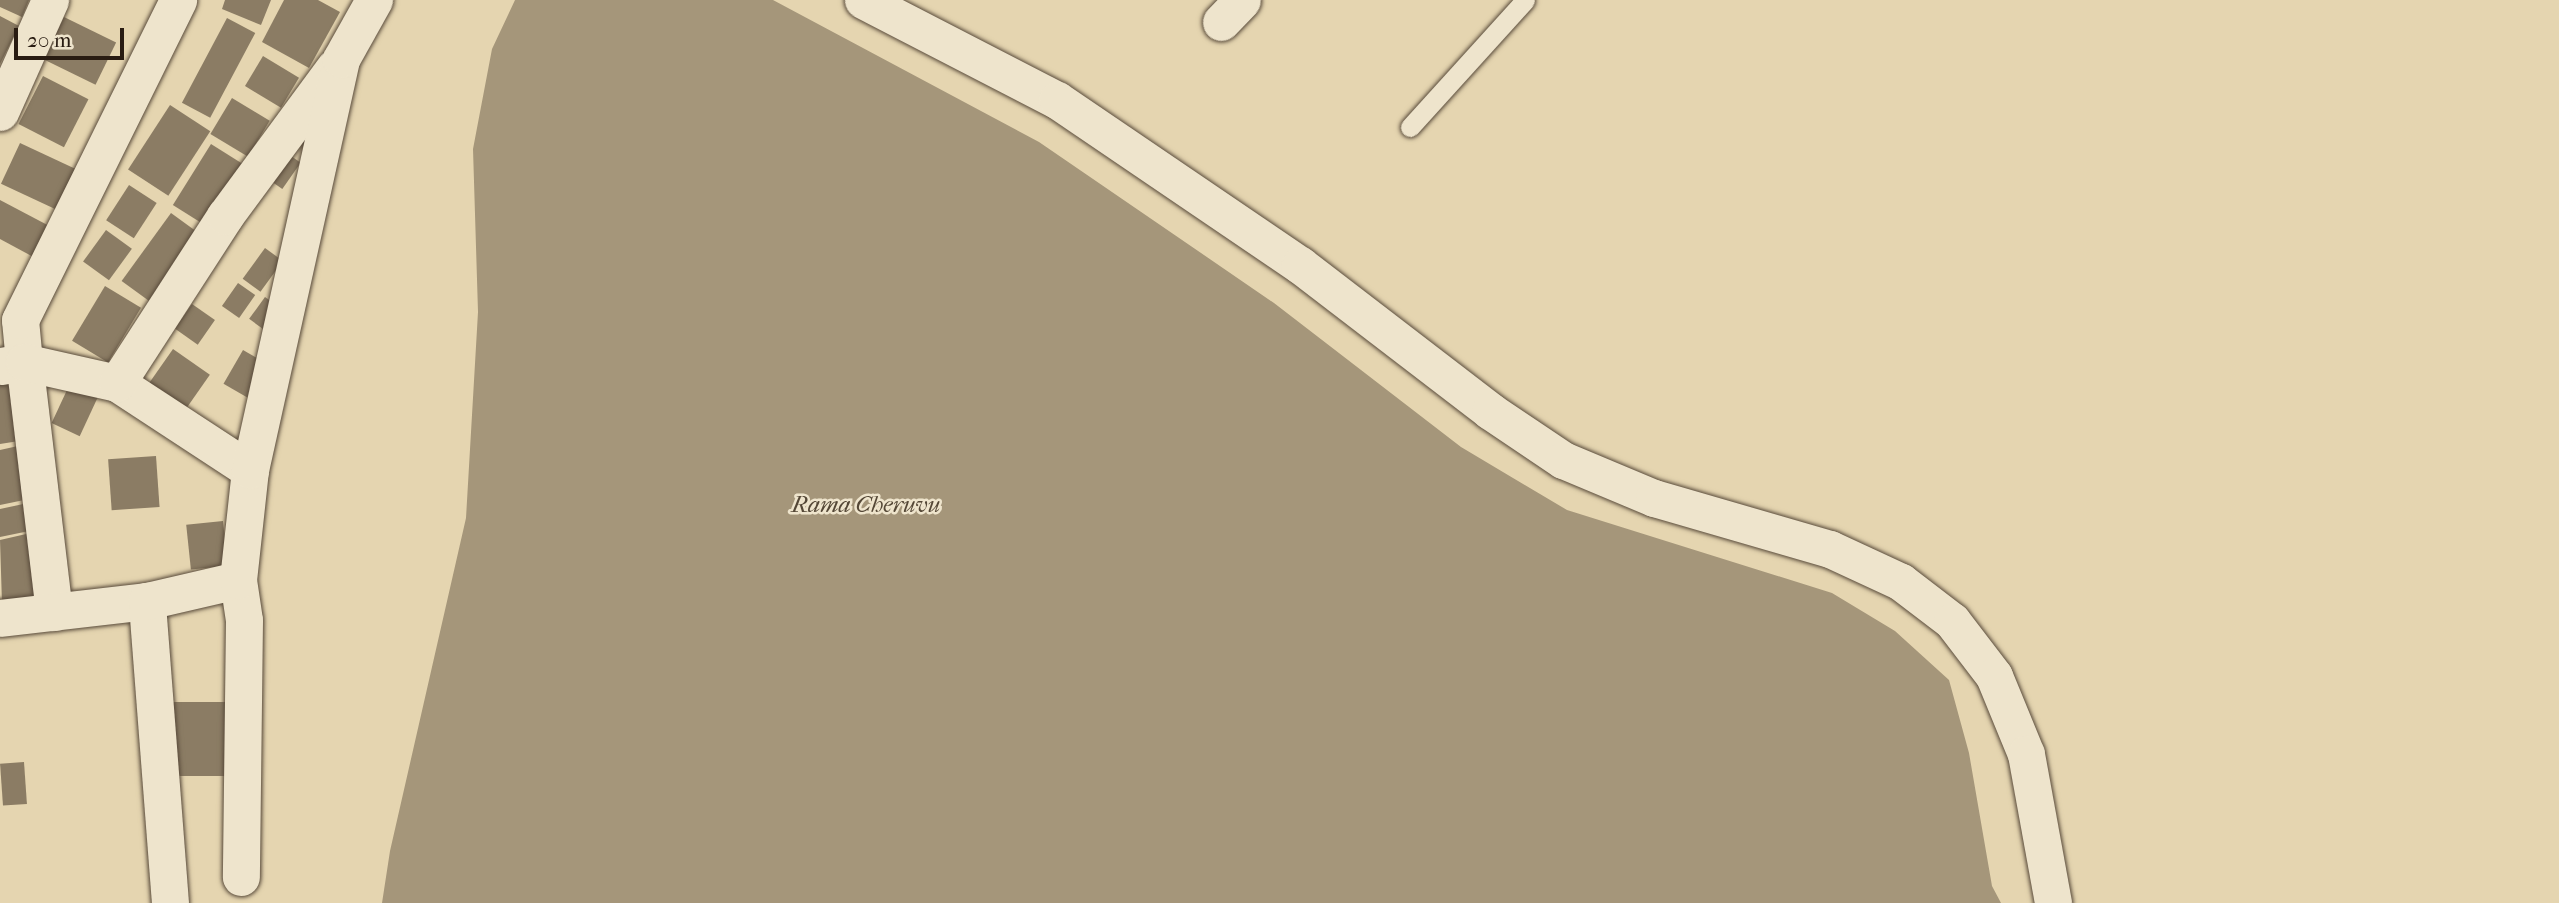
<!DOCTYPE html>
<style>
body{margin:0}
#map{position:relative;width:2559px;height:903px;overflow:hidden;background:#e5d5b0;font-family:"IM FELL French Canon",serif}
div>[style]{position:absolute}
.water>*{inset:0;background:#a5967a}
.building>*{inset:0;background:#8b7c64;transform-origin:0 0}
.roads{filter:drop-shadow(0 0 2px #584a3a) drop-shadow(0 0 2px #584a3a)}
.service>*{height:19px;margin:-9.5px;padding:0 9.5px;transform-origin:9.5px;border-radius:9.5px;background:#eee4cc}
.minor>*{height:37px;margin:-18.5px;padding:0 18.5px;transform-origin:18.5px;border-radius:18.5px;background:#eee4cc}
span{translate:-50% -50%;white-space:nowrap;text-align:center;line-height:1.15;-webkit-text-stroke:5px #eee4cc;paint-order:stroke}
.water-label{font-size:23px;color:#544736;font-style:italic}
.scale{position:absolute;left:14px;top:28px;width:110px;height:32px;box-sizing:border-box;border:4px solid #291c12;border-top:0;padding-left:9px;font-size:21px;line-height:24px;white-space:nowrap;color:#291c12;-webkit-text-stroke:5px #eee4cc;paint-order:stroke}
</style>
<div id="map">
<div class="water">
<div style="clip-path:polygon(515px 0,773px 0,1039px 142px,1274px 303px,1461px 447px,1567px 510px,1832px 593px,1895px 631px,1949px 680px,1969px 753px,1992px 886px,2001px 903px,382px 903px,390px 851px,466px 518px,478px 312px,473px 149px,492px 49px)"></div>
</div>
<div class="building">
<div style="clip-path:polygon(0 0,29px 0,22px 17px,0 7px)"></div>
<div style="clip-path:polygon(225px 0,271px 0,261px 25px,222px 9px)"></div>
<div style="clip-path:polygon(284px 0,318px 0,340px 12px,309px 68px,262px 42px)"></div>
<div style="clip-path:polygon(0 16px,19px 26px,0 64px)"></div>
<div style="left:64px;top:17px;width:58px;height:47px;rotate:26deg"></div>
<div style="left:227px;top:18px;width:32px;height:96px;rotate:28deg"></div>
<div style="left:263px;top:56px;width:42px;height:35px;rotate:31deg"></div>
<div style="left:43px;top:76px;width:51px;height:54px;rotate:27deg"></div>
<div style="left:232px;top:98px;width:44px;height:42px;rotate:31deg"></div>
<div style="left:170px;top:105px;width:48px;height:77px;rotate:33deg"></div>
<div style="left:20px;top:143px;width:65px;height:45px;rotate:25deg"></div>
<div style="left:211px;top:144px;width:38px;height:72px;rotate:32deg"></div>
<div style="left:281px;top:149px;width:24px;height:32px;rotate:35deg"></div>
<div style="left:129px;top:185px;width:33px;height:42px;rotate:33deg"></div>
<div style="clip-path:polygon(0 200px,55px 229px,39px 260px,0 239px)"></div>
<div style="left:171px;top:213px;width:34px;height:84px;rotate:36deg"></div>
<div style="left:106px;top:230px;width:32px;height:39px;rotate:36deg"></div>
<div style="left:265px;top:248px;width:22px;height:38px;rotate:36deg"></div>
<div style="left:238px;top:283px;width:21px;height:28px;rotate:35deg"></div>
<div style="left:105px;top:286px;width:42px;height:64px;rotate:31deg"></div>
<div style="left:265px;top:297px;width:24px;height:27px;rotate:36deg"></div>
<div style="left:192px;top:304px;width:28px;height:30px;rotate:35deg"></div>
<div style="left:173px;top:349px;width:45px;height:47px;rotate:35deg"></div>
<div style="left:243px;top:350px;width:32px;height:39px;rotate:30deg"></div>
<div style="left:74px;top:375px;width:31px;height:53px;rotate:25deg"></div>
<div style="clip-path:polygon(9px 384px,19px 441px,0 444px,0 385px)"></div>
<div style="clip-path:polygon(18px 446px,29px 499px,0 505px,0 450px)"></div>
<div style="left:156px;top:456px;width:51px;height:48px;rotate:86deg"></div>
<div style="clip-path:polygon(28px 503px,34px 530px,0 537px,0 509px)"></div>
<div style="left:223px;top:521px;width:45px;height:37px;rotate:84deg"></div>
<div style="clip-path:polygon(35px 532px,48px 594px,2px 603px,0 540px)"></div>
<div style="left:167px;top:702px;width:68px;height:74px"></div>
<div style="left:24px;top:762px;width:42px;height:24px;rotate:86deg"></div>
</div>
<div class="roads">
<div class="service">
<div style="left:1410px;top:127px;width:171px;rotate:-47.8deg"></div>
</div>
<div class="minor">
<div style="left:863px;top:0;width:218px;rotate:27.3deg"></div>
<div style="left:1057px;top:100px;width:294px;rotate:34.2deg"></div>
<div style="left:1300px;top:265px;width:240px;rotate:37.5deg"></div>
<div style="left:1490px;top:411px;width:88px;rotate:33.9deg"></div>
<div style="left:1563px;top:460px;width:99px;rotate:22.7deg"></div>
<div style="left:1654px;top:498px;width:183px;rotate:16.2deg"></div>
<div style="left:1830px;top:549px;width:78px;rotate:24.9deg"></div>
<div style="left:1901px;top:582px;width:64px;rotate:37.4deg"></div>
<div style="left:1952px;top:621px;width:69px;rotate:52.6deg"></div>
<div style="left:1994px;top:676px;width:84px;rotate:67.7deg"></div>
<div style="left:2026px;top:754px;width:151px;rotate:79.7deg"></div>
<div style="left:1221px;top:22px;width:30px;rotate:-46deg"></div>
<div style="left:0;top:112px;width:123px;rotate:-65.9deg"></div>
<div style="left:1px;top:366px;width:23px;rotate:-10deg"></div>
<div style="left:24px;top:362px;width:42px;rotate:-95.4deg"></div>
<div style="left:20px;top:320px;width:357px;rotate:-63.7deg"></div>
<div style="left:117px;top:383px;width:159px;rotate:33.2deg"></div>
<div style="left:238px;top:580px;width:40px;rotate:81.5deg"></div>
<div style="left:244px;top:620px;width:257px;rotate:90.7deg"></div>
<div style="left:54px;top:612px;width:252px;rotate:-96.8deg"></div>
<div style="left:24px;top:362px;width:95px;rotate:12.7deg"></div>
<div style="left:117px;top:383px;width:199px;rotate:-57.1deg"></div>
<div style="left:225px;top:216px;width:184px;rotate:-53.6deg"></div>
<div style="left:0;top:618px;width:148px;rotate:-6.6deg"></div>
<div style="left:170px;top:903px;width:303px;rotate:-94.4deg"></div>
<div style="left:147px;top:601px;width:93px;rotate:-13deg"></div>
<div style="left:238px;top:580px;width:111px;rotate:-83.8deg"></div>
<div style="left:250px;top:470px;width:421px;rotate:-77.5deg"></div>
<div style="left:341px;top:59px;width:68px;rotate:-60.8deg"></div>
</div>
</div>
<div class="water-label">
<span style="left:866px;top:505px">Rama Cheruvu</span>
</div>
<div class="scale">20 m</div>
</div>
